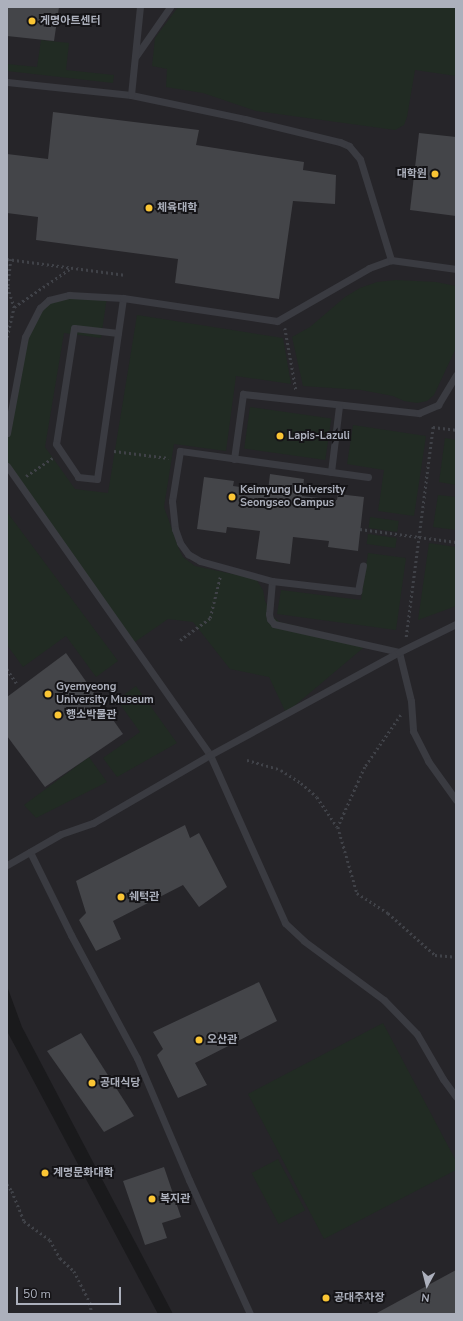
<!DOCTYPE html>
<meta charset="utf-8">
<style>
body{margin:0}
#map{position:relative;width:463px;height:1321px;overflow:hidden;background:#1a1a1c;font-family:"Nunito Sans","Noto Sans KR",sans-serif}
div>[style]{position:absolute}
.built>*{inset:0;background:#262529}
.green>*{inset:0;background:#212b23;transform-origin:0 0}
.building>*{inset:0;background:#444549}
.path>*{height:2.5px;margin-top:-1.25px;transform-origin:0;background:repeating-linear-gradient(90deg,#404248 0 2px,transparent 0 5px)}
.service>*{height:7px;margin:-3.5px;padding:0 3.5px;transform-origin:3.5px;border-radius:3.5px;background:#3a3b41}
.dots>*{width:11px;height:11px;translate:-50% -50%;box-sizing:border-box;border:2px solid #151417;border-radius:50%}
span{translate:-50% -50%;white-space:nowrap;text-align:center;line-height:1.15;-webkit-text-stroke:4px #151417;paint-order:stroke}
.poi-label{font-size:11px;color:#acb0bc;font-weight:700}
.left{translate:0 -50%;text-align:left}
.right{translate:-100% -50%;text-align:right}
.frame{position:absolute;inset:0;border:8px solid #acb0bc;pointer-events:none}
.north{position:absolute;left:407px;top:1265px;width:40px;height:40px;-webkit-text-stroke:3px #151417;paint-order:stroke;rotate:187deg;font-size:11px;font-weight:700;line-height:16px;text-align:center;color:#acb0bc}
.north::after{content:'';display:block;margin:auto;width:14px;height:18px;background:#acb0bc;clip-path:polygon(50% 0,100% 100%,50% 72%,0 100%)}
.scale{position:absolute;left:16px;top:1287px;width:105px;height:18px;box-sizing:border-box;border:2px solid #acb0bc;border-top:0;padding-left:5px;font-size:12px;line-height:14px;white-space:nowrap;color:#acb0bc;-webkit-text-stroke:3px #151417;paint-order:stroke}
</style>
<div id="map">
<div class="built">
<div style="clip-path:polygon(7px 7px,456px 7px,456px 1314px,173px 1314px,22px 1027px,7px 986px)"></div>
<div style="clip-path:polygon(7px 1030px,8px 1033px,158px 1314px,7px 1314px)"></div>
</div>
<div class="green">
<div style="clip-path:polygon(178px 7px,456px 7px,456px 76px,415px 70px,407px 117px,404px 125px,395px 130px,256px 111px,203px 93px,166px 87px,167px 69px,152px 66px,155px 38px)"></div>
<div style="clip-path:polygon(41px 40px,69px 43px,66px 70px,114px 75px,113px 83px,7px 71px,7px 64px,37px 67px)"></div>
<div style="clip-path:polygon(396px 280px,436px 282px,456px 286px,456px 348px,434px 395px,427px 401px,417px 403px,404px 401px,393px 396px,361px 390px,303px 386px,292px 337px,310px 327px,345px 297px,360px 288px,377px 282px)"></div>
<div style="clip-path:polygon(69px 295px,107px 297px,101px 338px,64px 333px,45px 447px,75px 489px,108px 493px,137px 315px,283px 338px,291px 384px,236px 376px,226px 451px,174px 444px,164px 507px,179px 549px,183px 557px,195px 566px,256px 579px,263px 590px,265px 601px,273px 617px,280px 622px,369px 643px,286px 713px,269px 677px,230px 669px,193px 622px,168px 619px,132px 644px,7px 467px,7px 433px,25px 337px,49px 300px)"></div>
<div style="left:250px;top:407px;width:82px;height:42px;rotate:8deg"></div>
<div style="clip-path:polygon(353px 425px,426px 436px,414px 516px,378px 511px,384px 470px,347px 464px)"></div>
<div style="clip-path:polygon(445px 438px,456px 440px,456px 485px,439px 482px)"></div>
<div style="clip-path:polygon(438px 495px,456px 497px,456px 530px,433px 527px)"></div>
<div style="clip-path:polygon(7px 512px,118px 661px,96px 677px,66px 636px,23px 667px,7px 645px)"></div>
<div style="left:370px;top:517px;width:29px;height:11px;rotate:8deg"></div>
<div style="left:368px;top:534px;width:29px;height:10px;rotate:8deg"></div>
<div style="clip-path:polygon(429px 543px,456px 547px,456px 606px,418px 620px)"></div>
<div style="clip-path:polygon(368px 553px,406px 558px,396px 630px,277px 614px,281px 590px,361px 600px)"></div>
<div style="clip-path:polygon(136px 686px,177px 743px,117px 777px,103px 758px,140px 732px,117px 700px)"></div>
<div style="clip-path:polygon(89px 757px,107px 782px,36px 818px,24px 805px)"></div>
<div style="clip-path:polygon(383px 1023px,456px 1161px,456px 1170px,324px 1239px,248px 1094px)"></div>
<div style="left:278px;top:1159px;width:58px;height:30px;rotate:62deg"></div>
</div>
<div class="building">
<div style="clip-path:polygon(7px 7px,59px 7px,54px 41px,7px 36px)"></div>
<div style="clip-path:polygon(53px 112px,199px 130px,196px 145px,304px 162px,303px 170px,336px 175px,335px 204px,293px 201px,279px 299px,175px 283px,178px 259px,36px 240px,38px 217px,7px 213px,7px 154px,48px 159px)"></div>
<div style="clip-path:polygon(419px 133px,456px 137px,456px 216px,410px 210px)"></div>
<div style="clip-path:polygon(270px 474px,304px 479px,302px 496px,337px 500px,338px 494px,364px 497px,358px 551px,328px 547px,329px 541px,293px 537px,290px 564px,256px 559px,260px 531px,227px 527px,226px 533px,197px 529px,204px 477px,234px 481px,233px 486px,268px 491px)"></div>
<div style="clip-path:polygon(66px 653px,123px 734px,45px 787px,7px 736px,7px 697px)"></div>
<div style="clip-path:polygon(185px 825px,190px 838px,199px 833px,227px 887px,199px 907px,183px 885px,113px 921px,121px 939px,96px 951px,79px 920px,86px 913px,76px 881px)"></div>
<div style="clip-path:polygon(259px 982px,277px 1021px,195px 1063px,207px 1085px,178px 1098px,157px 1055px,163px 1049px,153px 1032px)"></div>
<div style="clip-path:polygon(81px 1033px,134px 1116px,104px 1132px,47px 1051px)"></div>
<div style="clip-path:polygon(164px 1167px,181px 1217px,162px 1223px,167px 1238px,145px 1245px,123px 1181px)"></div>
<div style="clip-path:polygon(456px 1270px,456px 1314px,375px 1314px)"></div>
</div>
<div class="path">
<div style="left:7px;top:259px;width:120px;rotate:7.7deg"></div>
<div style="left:11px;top:259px;width:28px;rotate:96deg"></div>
<div style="left:8px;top:287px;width:21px;rotate:73deg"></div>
<div style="left:285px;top:328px;width:63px;rotate:79.9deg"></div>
<div style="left:7px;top:337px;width:31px;rotate:-77deg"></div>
<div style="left:14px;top:307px;width:69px;rotate:-34.4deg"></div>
<div style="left:114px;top:451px;width:55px;rotate:7.3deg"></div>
<div style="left:26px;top:476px;width:32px;rotate:-34deg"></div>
<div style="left:360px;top:529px;width:97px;rotate:7.7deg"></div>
<div style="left:406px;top:637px;width:212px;rotate:-82.7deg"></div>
<div style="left:433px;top:427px;width:23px;rotate:7deg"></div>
<div style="left:180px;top:640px;width:37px;rotate:-36deg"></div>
<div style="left:210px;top:618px;width:42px;rotate:-76.3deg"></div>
<div style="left:7px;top:669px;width:18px;rotate:56deg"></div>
<div style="left:401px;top:715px;width:63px;rotate:124.7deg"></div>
<div style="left:365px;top:767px;width:66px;rotate:114.2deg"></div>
<div style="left:338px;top:827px;width:69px;rotate:73.9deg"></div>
<div style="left:357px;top:893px;width:37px;rotate:33deg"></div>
<div style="left:388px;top:913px;width:63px;rotate:41.8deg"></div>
<div style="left:435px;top:955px;width:21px;rotate:5deg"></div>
<div style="left:247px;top:760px;width:35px;rotate:16deg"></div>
<div style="left:281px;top:770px;width:24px;rotate:33deg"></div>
<div style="left:301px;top:783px;width:21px;rotate:41deg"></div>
<div style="left:317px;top:797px;width:36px;rotate:56deg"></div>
<div style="left:7px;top:1184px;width:9px;rotate:54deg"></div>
<div style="left:12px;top:1191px;width:32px;rotate:68deg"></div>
<div style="left:24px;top:1221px;width:32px;rotate:36deg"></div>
<div style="left:50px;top:1240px;width:21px;rotate:61deg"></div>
<div style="left:60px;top:1258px;width:19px;rotate:43deg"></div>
<div style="left:74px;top:1271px;width:36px;rotate:63deg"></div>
<div style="left:90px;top:1303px;width:11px;rotate:80deg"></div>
</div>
<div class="service">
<div style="left:136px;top:56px;width:60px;rotate:-55.2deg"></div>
<div style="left:7px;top:82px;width:125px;rotate:6deg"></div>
<div style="left:131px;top:95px;width:116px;rotate:11.9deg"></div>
<div style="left:245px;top:119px;width:98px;rotate:13.6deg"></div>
<div style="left:340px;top:142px;width:10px;rotate:24deg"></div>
<div style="left:349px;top:146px;width:17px;rotate:50deg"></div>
<div style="left:360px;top:159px;width:106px;rotate:72.9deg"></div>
<div style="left:131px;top:95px;width:88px;rotate:-84.2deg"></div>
<div style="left:118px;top:333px;width:44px;rotate:-173.5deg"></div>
<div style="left:74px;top:328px;width:117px;rotate:98.8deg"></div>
<div style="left:56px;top:444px;width:40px;rotate:56deg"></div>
<div style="left:78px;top:477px;width:19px;rotate:6deg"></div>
<div style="left:97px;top:479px;width:183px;rotate:-81.8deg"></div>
<div style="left:7px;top:433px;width:98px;rotate:-79.4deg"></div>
<div style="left:25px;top:337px;width:33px;rotate:-63deg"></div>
<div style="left:40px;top:308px;width:12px;rotate:-42deg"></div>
<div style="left:49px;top:300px;width:21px;rotate:-14deg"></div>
<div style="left:69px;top:295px;width:54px;rotate:3.2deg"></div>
<div style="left:123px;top:298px;width:156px;rotate:8.5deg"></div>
<div style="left:277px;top:321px;width:106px;rotate:-29.9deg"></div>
<div style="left:369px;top:268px;width:23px;rotate:-20deg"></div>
<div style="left:391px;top:260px;width:66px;rotate:7.9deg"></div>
<div style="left:234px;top:459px;width:66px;rotate:-82.1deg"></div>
<div style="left:243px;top:394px;width:177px;rotate:6.2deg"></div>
<div style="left:419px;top:413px;width:21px;rotate:-23deg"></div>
<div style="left:438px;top:405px;width:35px;rotate:-59deg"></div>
<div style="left:7px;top:466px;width:353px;rotate:54.9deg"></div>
<div style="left:210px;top:755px;width:184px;rotate:65.9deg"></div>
<div style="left:285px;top:923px;width:26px;rotate:43deg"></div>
<div style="left:304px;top:941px;width:99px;rotate:36.4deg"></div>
<div style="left:384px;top:1000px;width:47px;rotate:45.9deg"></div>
<div style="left:417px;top:1034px;width:52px;rotate:60deg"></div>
<div style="left:443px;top:1079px;width:22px;rotate:54deg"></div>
<div style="left:331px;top:472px;width:66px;rotate:-83.1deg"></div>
<div style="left:368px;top:477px;width:190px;rotate:-172.1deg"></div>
<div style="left:180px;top:451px;width:51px;rotate:99.1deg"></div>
<div style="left:172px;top:501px;width:28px;rotate:84deg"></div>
<div style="left:175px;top:529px;width:15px;rotate:70deg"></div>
<div style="left:180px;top:543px;width:14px;rotate:54deg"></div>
<div style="left:188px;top:554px;width:14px;rotate:30deg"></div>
<div style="left:200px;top:561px;width:75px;rotate:15.5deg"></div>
<div style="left:272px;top:581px;width:33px;rotate:95deg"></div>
<div style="left:269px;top:614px;width:5px;rotate:79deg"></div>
<div style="left:270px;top:619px;width:6px;rotate:51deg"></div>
<div style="left:274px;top:624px;width:128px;rotate:12.6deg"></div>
<div style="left:399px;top:652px;width:50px;rotate:76.2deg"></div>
<div style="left:411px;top:701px;width:30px;rotate:86deg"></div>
<div style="left:413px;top:731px;width:34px;rotate:63deg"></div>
<div style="left:428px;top:761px;width:48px;rotate:54.3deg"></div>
<div style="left:272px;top:581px;width:87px;rotate:6.6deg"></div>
<div style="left:358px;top:591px;width:26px;rotate:-79deg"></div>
<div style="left:30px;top:852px;width:93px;rotate:63.7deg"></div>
<div style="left:71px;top:935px;width:140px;rotate:61.8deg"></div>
<div style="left:137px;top:1058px;width:133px;rotate:66.9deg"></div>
<div style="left:189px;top:1180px;width:147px;rotate:65.5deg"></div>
<div style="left:7px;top:865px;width:62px;rotate:-29.9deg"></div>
<div style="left:61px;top:834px;width:34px;rotate:-19deg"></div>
<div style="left:93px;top:823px;width:135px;rotate:-30.2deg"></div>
<div style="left:210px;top:755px;width:215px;rotate:-28.6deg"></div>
<div style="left:399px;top:652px;width:64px;rotate:-26.2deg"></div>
</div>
<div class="dots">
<div style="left:32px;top:21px;background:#fac534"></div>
<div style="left:435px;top:174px;background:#fac534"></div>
<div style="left:149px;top:208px;background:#fac534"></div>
<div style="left:280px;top:436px;background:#fac534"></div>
<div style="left:232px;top:497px;background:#fac534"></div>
<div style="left:48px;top:694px;background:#fac534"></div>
<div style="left:58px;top:715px;background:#fac534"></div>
<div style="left:121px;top:897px;background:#fac534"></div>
<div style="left:199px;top:1040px;background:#fac534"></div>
<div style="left:92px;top:1083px;background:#fac534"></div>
<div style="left:45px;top:1173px;background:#fac534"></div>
<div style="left:152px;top:1199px;background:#fac534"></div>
<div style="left:326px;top:1298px;background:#fac534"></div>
</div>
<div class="poi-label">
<span class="left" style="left:40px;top:21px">게명아트센터</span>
<span class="right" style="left:427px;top:174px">대학원</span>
<span class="left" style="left:157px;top:208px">체육대학</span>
<span class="left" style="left:288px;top:436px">Lapis-Lazuli</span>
<span class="left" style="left:240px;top:497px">Keimyung University<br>Seongseo Campus</span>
<span class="left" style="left:56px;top:694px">Gyemyeong<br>University Museum</span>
<span class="left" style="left:66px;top:715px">행소박물관</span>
<span class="left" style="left:129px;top:897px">쉐턱관</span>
<span class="left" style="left:207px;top:1040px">오산관</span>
<span class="left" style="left:100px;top:1083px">공대식당</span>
<span class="left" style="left:53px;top:1173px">계명문화대학</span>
<span class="left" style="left:160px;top:1199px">복지관</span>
<span class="left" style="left:334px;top:1298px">공대주차장</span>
</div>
<div class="frame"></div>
<div class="north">N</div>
<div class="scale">50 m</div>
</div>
